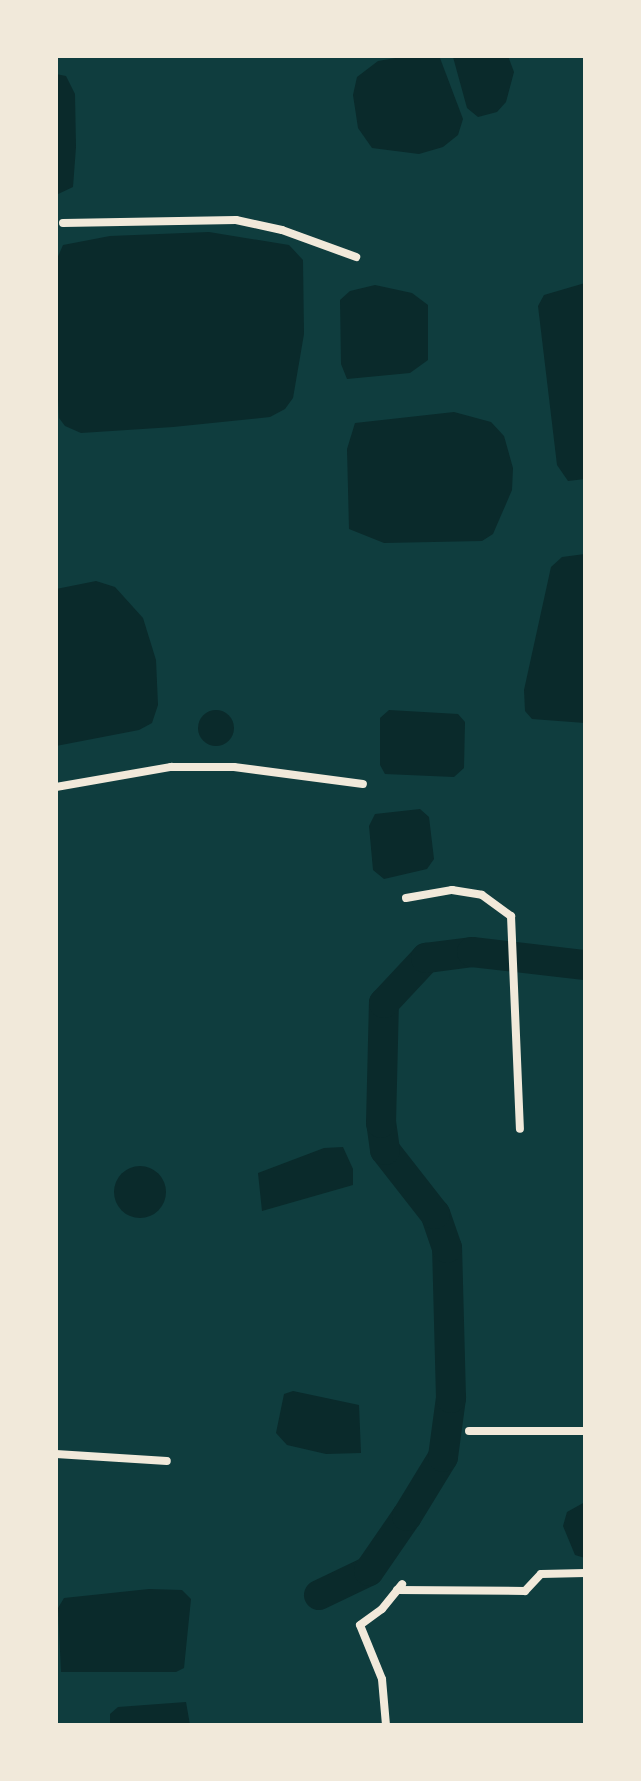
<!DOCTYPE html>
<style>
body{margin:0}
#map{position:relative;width:641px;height:1781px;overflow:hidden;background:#0f3d3e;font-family:Poppins,sans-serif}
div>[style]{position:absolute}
.water>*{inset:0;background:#0a2a2b}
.round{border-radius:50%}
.canal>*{height:30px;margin:-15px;padding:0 15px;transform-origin:15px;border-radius:15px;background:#0a2a2b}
.minor>*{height:8px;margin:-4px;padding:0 4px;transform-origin:4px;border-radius:4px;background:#f1e9da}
span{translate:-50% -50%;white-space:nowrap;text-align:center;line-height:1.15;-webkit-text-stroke:8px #f1e9da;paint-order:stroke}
.frame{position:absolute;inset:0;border:58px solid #f1e9da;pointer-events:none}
</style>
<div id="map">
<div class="water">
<div style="clip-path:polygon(407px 56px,440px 58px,463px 119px,458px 135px,443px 147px,419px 154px,372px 148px,358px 128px,353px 95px,357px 77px,378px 61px)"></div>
<div style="clip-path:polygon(508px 56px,514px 72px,506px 102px,497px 112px,478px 117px,467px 108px,453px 57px)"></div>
<div style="clip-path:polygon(56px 74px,66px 76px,75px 94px,76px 147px,73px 187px,56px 195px)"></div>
<div style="clip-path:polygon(209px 232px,289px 245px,303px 260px,304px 334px,293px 398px,285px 409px,270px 417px,173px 427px,81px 433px,65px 426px,59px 418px,56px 360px,56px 261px,63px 245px,110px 236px)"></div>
<div style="clip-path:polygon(585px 283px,585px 479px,568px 481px,557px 465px,538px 306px,544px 295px)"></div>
<div style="clip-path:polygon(375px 285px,412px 293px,428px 305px,428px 360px,410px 373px,347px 379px,341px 364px,340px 300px,350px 291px)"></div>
<div style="clip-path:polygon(454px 412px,491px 422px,504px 436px,513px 468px,512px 490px,493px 534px,482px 541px,384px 543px,349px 529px,347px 449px,355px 423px)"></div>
<div style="clip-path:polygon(585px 554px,585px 723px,532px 719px,525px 711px,524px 690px,551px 567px,562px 557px)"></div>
<div style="clip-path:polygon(96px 581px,115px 587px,143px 618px,156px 660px,158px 705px,152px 723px,139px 730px,56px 746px,56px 589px)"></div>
<div style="clip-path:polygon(389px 710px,458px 714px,465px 722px,464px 768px,454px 777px,385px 774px,380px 765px,380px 718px)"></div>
<div class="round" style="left:198px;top:710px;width:36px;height:36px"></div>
<div style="clip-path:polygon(420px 809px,429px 817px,434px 859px,427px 869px,384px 879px,373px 870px,369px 826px,375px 814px)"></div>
<div style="clip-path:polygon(343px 1147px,353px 1169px,353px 1185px,262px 1211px,258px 1173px,324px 1148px)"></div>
<div class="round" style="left:114px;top:1166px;width:52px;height:52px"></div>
<div style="clip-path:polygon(293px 1391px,359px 1405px,361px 1453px,326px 1454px,287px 1445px,276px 1433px,284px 1394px)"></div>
<div style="clip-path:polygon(585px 1502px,585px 1558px,575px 1555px,563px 1526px,567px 1512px)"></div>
<div style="clip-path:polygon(149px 1589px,182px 1590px,191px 1599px,184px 1668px,176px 1672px,61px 1672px,58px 1608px,64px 1598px)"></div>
<div style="clip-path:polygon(186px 1702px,190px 1725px,110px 1725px,110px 1714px,118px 1707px)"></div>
</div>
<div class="canal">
<div style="left:319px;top:1595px;width:55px;rotate:-25.6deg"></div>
<div style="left:369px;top:1571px;width:67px;rotate:-55.4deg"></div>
<div style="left:407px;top:1516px;width:69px;rotate:-58.6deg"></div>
<div style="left:443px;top:1457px;width:60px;rotate:-82.3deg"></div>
<div style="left:451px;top:1398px;width:150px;rotate:-91.5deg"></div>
<div style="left:447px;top:1248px;width:36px;rotate:-109deg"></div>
<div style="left:435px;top:1214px;width:81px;rotate:-128deg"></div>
<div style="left:385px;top:1150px;width:27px;rotate:-98deg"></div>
<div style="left:381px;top:1123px;width:120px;rotate:-88.6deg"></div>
<div style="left:384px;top:1003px;width:62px;rotate:-47deg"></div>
<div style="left:426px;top:958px;width:46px;rotate:-7.4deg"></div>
<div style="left:472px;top:952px;width:114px;rotate:6.6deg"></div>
</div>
<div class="minor">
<div style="left:63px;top:223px;width:173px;rotate:-1deg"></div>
<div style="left:236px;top:220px;width:47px;rotate:12.3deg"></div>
<div style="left:282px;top:230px;width:79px;rotate:20deg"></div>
<div style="left:56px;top:787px;width:117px;rotate:-9.9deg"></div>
<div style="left:171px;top:767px;width:63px"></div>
<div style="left:234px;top:767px;width:130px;rotate:7.5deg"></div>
<div style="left:406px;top:898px;width:47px;rotate:-9.9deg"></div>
<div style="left:452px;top:890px;width:30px;rotate:9deg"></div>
<div style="left:482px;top:895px;width:36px;rotate:36deg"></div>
<div style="left:511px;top:916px;width:213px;rotate:87.6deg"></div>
<div style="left:469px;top:1431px;width:116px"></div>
<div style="left:56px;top:1454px;width:111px;rotate:3.6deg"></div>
<div style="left:397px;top:1590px;width:128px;rotate:0.4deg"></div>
<div style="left:525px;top:1591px;width:23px;rotate:-47deg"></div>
<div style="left:541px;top:1574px;width:44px;rotate:-1.3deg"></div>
<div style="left:386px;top:1725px;width:46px;rotate:-95deg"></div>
<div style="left:382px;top:1679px;width:58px;rotate:-112.2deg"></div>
<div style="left:360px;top:1625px;width:27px;rotate:-36deg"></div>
<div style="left:382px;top:1609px;width:32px;rotate:-51deg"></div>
</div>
<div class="frame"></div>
</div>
